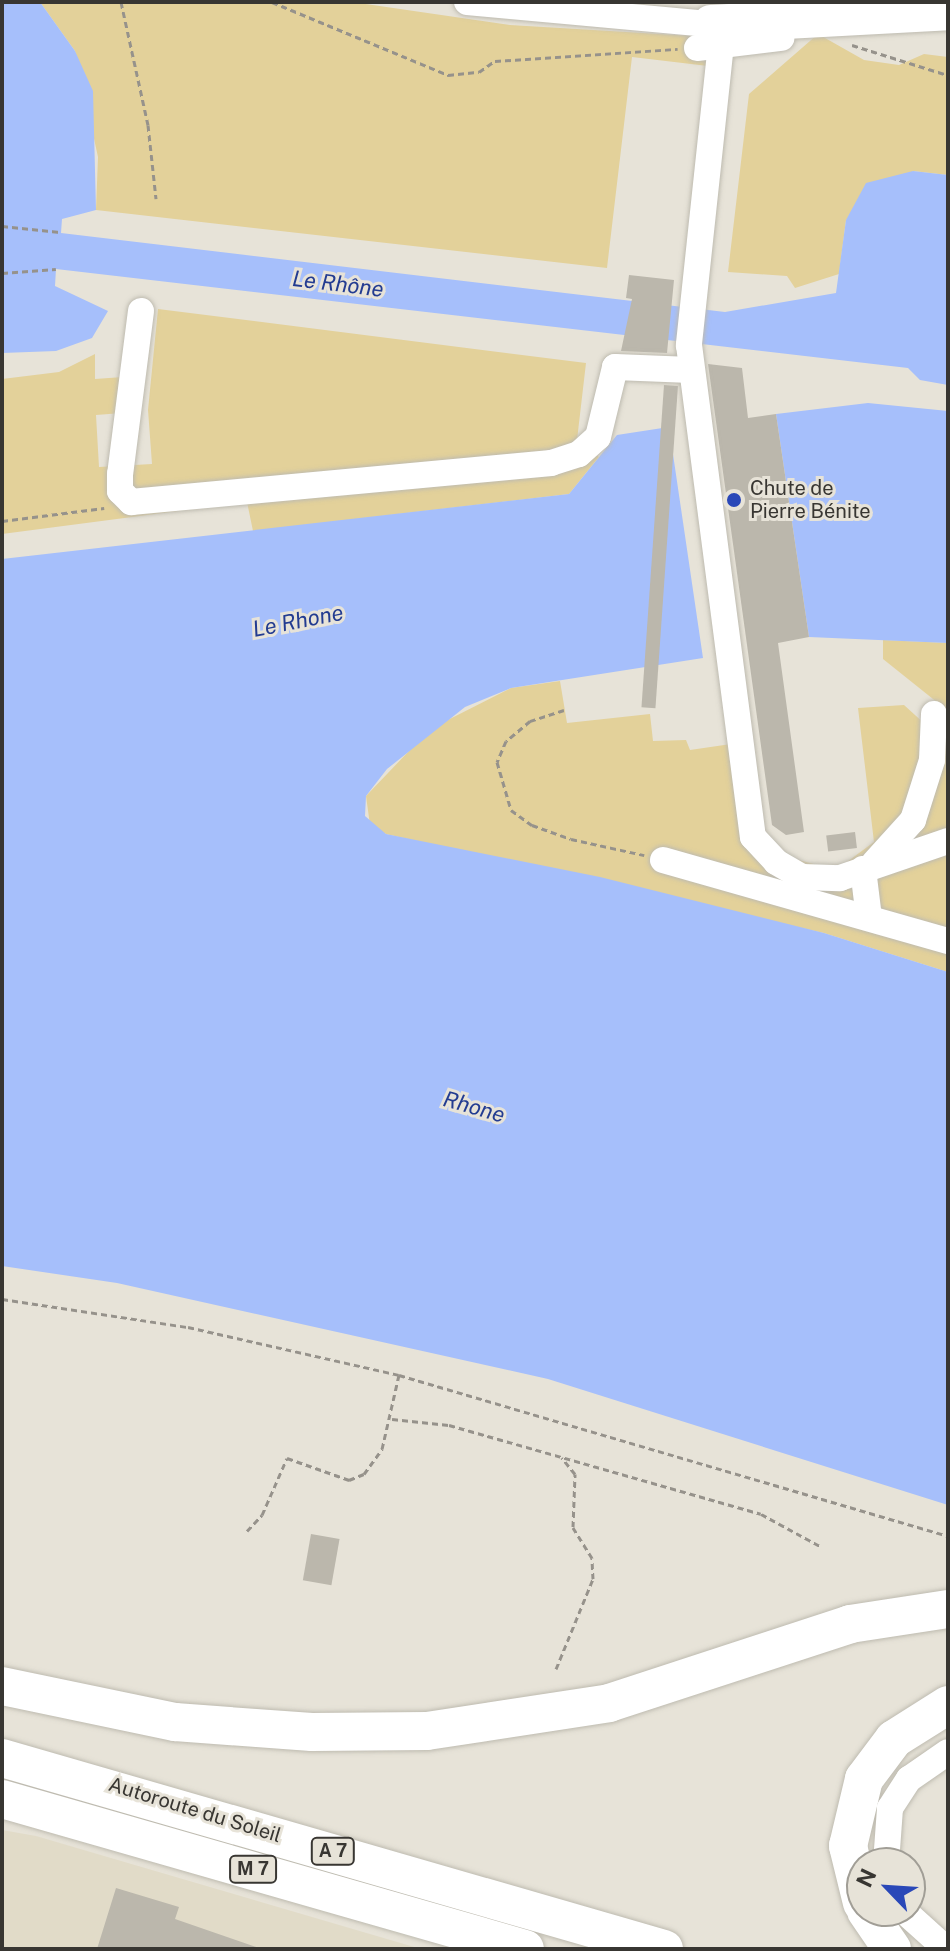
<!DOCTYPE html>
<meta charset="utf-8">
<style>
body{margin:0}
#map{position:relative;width:950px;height:1951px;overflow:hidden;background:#e7e3d8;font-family:"Public Sans",sans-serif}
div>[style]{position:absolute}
.built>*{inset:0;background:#e1dbc8}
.green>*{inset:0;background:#e3d19a}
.water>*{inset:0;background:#a6bffb}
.building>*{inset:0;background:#bbb7ac;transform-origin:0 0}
.path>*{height:3px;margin-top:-1.5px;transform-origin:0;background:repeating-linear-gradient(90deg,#96928b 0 6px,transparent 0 10px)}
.roads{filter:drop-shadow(0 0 2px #bebbb0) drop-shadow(0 0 2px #bebbb0)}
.minor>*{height:26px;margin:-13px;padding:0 13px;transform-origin:13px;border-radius:13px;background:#fff}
.highway>*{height:38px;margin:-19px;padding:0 19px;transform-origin:19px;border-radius:19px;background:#fff}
.dots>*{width:22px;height:22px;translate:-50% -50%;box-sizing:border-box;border:4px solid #e7e3d8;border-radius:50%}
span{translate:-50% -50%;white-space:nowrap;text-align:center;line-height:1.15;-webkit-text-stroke:6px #e7e3d8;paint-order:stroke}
.shield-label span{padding:2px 6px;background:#e7e3d8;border:2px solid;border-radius:6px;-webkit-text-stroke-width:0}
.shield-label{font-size:18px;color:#383632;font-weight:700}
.poi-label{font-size:20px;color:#383632}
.left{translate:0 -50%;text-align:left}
.street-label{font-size:20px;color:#383632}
.water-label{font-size:22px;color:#233c91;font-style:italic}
.frame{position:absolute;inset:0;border:4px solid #383632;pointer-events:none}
.north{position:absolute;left:846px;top:1847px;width:80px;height:80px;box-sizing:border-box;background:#e7e3d8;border:2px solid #a19e96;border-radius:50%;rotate:295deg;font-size:22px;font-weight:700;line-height:32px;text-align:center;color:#383632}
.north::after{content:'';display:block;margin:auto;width:28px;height:36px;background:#2a48b8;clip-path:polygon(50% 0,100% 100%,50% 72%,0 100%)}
</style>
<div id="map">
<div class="built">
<div style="clip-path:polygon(2px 1830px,36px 1836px,421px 1949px,2px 1949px)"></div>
</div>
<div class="green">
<div style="clip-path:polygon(40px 2px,352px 2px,510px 25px,693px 36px,708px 66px,632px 57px,607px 268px,96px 210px,98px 157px,75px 51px)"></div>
<div style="clip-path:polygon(818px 34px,864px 60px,899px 65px,924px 54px,948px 57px,948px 175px,913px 171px,846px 220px,839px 274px,795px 288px,787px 276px,728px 272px,749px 94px)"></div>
<div style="clip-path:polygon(158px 309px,586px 363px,577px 440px,599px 457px,569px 494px,253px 531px,247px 502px,2px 534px,2px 379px,59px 372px,95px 354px,95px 379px,123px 377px,122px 413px,96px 415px,99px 467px,152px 464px,148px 410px)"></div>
<div style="clip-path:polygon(883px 640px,948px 643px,948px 711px,883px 659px)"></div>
<div style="clip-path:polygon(560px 681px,567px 723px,650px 714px,653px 741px,686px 740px,690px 750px,731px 744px,741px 821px,780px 855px,836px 870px,874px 842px,858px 708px,904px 705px,948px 745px,948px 972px,824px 933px,386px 834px,370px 825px,366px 796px,430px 729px,511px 688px)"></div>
</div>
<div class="water">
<div style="clip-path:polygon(2px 2px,40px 2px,75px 51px,93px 91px,96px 210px,62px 219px,61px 233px,725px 312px,836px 293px,846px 220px,866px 183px,913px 171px,948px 175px,948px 385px,920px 380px,908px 368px,56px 269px,55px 286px,108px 311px,92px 338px,56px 351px,2px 353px)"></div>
<div style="clip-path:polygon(868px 403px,948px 411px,948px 643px,809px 637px,776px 414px)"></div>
<div style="clip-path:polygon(669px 427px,703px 658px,511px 688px,465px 707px,387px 769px,366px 796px,365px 816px,386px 834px,600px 877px,824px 933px,948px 972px,948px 1505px,548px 1379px,117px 1283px,2px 1266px,2px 559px,569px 494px,617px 435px)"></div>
</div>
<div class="building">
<div style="clip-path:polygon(629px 275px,674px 280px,667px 353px,621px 351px,632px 299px,626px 298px)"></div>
<div style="clip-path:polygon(708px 364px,742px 368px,748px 418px,776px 414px,809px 637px,778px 643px,804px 832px,786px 835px,772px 825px)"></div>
<div style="left:664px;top:385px;width:14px;height:323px;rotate:4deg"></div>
<div style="left:855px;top:832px;width:16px;height:29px;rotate:83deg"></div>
<div style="left:311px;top:1534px;width:29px;height:47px;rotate:10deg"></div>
<div style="clip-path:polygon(116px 1888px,179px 1907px,175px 1919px,262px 1949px,97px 1949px)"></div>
</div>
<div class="path">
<div style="left:121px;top:2px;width:126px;rotate:77.6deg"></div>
<div style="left:148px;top:125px;width:74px;rotate:83.8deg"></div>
<div style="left:272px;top:2px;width:191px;rotate:22.5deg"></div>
<div style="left:448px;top:75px;width:31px;rotate:-6deg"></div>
<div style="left:479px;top:72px;width:19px;rotate:-35deg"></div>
<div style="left:495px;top:61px;width:183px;rotate:-3.8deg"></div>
<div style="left:852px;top:45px;width:101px;rotate:17.4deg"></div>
<div style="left:2px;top:226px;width:58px;rotate:5.9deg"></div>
<div style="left:2px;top:273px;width:54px;rotate:-4.2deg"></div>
<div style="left:2px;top:521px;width:103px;rotate:-7.3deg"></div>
<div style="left:564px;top:710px;width:36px;rotate:162deg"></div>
<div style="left:530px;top:721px;width:31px;rotate:140deg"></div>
<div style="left:506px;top:741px;width:23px;rotate:113deg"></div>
<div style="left:497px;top:762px;width:50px;rotate:73.7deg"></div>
<div style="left:511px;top:810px;width:26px;rotate:36deg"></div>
<div style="left:532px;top:825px;width:41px;rotate:19.7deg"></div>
<div style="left:571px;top:839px;width:75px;rotate:12.4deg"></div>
<div style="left:2px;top:1299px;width:188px;rotate:8.6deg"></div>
<div style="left:188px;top:1327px;width:216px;rotate:12.8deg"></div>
<div style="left:399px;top:1375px;width:572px;rotate:16.34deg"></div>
<div style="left:392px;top:1419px;width:57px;rotate:6deg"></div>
<div style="left:449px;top:1425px;width:324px;rotate:15.9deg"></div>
<div style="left:761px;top:1514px;width:67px;rotate:28.5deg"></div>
<div style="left:247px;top:1531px;width:22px;rotate:-47deg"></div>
<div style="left:262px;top:1515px;width:62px;rotate:-66.3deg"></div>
<div style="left:287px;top:1458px;width:66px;rotate:19.5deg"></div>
<div style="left:349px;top:1480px;width:16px;rotate:-22deg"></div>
<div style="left:364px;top:1474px;width:31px;rotate:-54deg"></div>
<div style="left:382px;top:1449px;width:76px;rotate:-77.1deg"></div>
<div style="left:556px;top:1669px;width:97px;rotate:-67.7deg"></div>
<div style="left:593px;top:1579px;width:21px;rotate:-93deg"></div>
<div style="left:592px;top:1558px;width:36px;rotate:-122deg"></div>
<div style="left:573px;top:1527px;width:53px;rotate:-87.8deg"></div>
<div style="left:575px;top:1474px;width:21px;rotate:-129deg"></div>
</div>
<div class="roads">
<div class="minor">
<div style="left:467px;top:2px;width:245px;rotate:5.2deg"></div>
<div style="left:711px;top:24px;width:22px;rotate:63deg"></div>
<div style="left:721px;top:44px;width:303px;rotate:96.1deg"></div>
<div style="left:689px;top:345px;width:496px;rotate:82.6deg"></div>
<div style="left:753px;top:837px;width:34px;rotate:47deg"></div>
<div style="left:776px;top:862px;width:30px;rotate:30deg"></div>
<div style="left:802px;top:877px;width:38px;rotate:2deg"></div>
<div style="left:840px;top:878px;width:114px;rotate:-18.9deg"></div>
<div style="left:697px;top:48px;width:85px;rotate:-6.8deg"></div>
<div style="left:141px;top:311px;width:164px;rotate:97.3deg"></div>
<div style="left:120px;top:474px;width:17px;rotate:90deg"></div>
<div style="left:120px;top:491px;width:16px;rotate:45deg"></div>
<div style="left:131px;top:502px;width:422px;rotate:-5.3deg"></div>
<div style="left:551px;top:463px;width:29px;rotate:-18deg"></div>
<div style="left:579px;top:454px;width:25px;rotate:-42deg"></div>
<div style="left:598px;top:437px;width:72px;rotate:-76.3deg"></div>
<div style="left:615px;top:367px;width:76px;rotate:2.3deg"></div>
<div style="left:663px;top:860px;width:296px;rotate:15.9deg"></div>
<div style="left:874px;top:863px;width:58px;rotate:-47.8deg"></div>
<div style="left:913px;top:820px;width:63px;rotate:-72.4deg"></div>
<div style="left:932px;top:760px;width:46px;rotate:-87.5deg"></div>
<div style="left:863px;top:869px;width:49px;rotate:83deg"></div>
<div style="left:886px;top:1863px;width:55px;rotate:-85.8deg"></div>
<div style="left:890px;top:1808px;width:35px;rotate:-57deg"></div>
<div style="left:909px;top:1779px;width:47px;rotate:-34.7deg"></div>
<div style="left:904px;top:1911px;width:57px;rotate:42.1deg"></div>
</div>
<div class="highway">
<div style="left:711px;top:24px;width:237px;rotate:-3.1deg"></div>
<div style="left:2px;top:1686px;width:177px;rotate:11.8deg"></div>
<div style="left:175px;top:1722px;width:137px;rotate:4.2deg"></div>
<div style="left:312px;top:1732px;width:115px;rotate:-0.5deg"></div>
<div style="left:427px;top:1731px;width:184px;rotate:-8.7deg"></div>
<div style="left:609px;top:1703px;width:254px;rotate:-18.1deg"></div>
<div style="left:850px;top:1624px;width:99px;rotate:-8.7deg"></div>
<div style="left:2px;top:1758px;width:689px;rotate:16.09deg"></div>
<div style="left:2px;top:1799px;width:544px;rotate:16deg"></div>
<div style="left:862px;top:1903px;width:59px;rotate:-103.8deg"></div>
<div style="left:848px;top:1846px;width:69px;rotate:-76.6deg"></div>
<div style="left:864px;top:1779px;width:50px;rotate:-53.1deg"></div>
<div style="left:894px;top:1739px;width:64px;rotate:-32.2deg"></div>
<div style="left:866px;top:1911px;width:46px;rotate:55.6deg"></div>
</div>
</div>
<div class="dots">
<div style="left:734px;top:500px;background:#2a48b8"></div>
</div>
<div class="shield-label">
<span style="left:333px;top:1851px">A 7</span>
<span style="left:253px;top:1869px">M 7</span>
</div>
<div class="poi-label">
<span class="left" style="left:750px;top:500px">Chute de<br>Pierre Bénite</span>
</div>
<div class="street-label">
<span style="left:195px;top:1810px;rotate:17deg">Autoroute du Soleil</span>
</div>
<div class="water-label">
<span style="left:338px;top:284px;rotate:7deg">Le Rhône</span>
<span style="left:298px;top:621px;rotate:-11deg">Le Rhone</span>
<span style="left:474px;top:1107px;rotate:16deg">Rhone</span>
</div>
<div class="frame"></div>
<div class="north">N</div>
</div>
